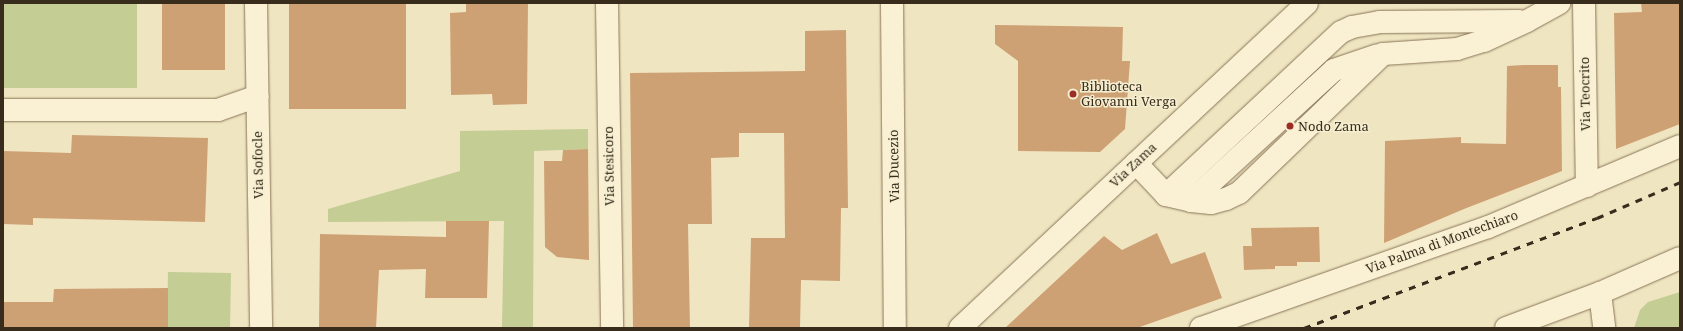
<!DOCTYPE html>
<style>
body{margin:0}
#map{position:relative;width:1683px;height:331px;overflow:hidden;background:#efe5c1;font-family:"Noto Serif",serif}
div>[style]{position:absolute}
.green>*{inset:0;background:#c3cd94;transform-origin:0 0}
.building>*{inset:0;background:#cea175;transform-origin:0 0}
.roads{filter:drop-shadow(0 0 1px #897558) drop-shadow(0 0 1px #897558)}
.minor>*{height:22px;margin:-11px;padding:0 11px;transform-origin:11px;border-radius:11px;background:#faf1d4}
.rail>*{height:3px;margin-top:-1.5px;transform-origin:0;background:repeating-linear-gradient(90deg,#382c1d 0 7px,transparent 0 14px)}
.dots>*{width:11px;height:11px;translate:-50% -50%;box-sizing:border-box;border:2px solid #f6eed0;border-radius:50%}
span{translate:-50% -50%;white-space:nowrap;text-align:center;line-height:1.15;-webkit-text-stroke:3px #f6eed0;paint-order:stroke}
.poi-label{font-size:13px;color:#382c1d}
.left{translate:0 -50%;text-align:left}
.street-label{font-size:13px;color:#382c1d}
.frame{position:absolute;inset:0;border:4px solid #382c1d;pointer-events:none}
</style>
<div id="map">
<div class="green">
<div style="left:3px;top:3px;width:134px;height:85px"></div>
<div style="clip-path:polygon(588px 129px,588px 149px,534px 151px,533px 328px,502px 328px,504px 221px,328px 222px,328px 209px,460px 171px,460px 131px)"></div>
<div style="left:168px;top:272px;width:63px;height:56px;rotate:1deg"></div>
<div style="clip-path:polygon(1680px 292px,1680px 328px,1634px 328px,1640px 310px,1648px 302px)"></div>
</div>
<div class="building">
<div style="left:162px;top:3px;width:63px;height:67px"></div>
<div style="left:289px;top:3px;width:117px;height:106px"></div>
<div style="clip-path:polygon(466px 3px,528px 3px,527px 104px,493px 105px,492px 94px,451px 95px,450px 13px,466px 12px)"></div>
<div style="clip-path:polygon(1641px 3px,1680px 3px,1680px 124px,1616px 149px,1614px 13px,1642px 12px)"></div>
<div style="clip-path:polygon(995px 25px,1123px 27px,1122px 61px,1130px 61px,1125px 129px,1100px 152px,1018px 151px,1018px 61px,995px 44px)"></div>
<div style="clip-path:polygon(846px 30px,848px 208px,841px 208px,840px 281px,801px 280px,800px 328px,749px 328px,751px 238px,785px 238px,784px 133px,739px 133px,739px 157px,711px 158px,712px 224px,688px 224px,690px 328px,633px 328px,630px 73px,805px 71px,805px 31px)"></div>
<div style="clip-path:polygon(1523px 65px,1558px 65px,1558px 87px,1561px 87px,1562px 171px,1464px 209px,1384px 243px,1385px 141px,1461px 137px,1461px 143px,1506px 144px,1507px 66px)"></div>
<div style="clip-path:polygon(72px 135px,208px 138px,205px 222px,33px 218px,33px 225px,3px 224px,3px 151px,71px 153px)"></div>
<div style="clip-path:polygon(588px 149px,589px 260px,557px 257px,545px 247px,544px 161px,562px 161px,563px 150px)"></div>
<div style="clip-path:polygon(446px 221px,489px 221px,487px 298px,425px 298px,426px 269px,379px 270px,376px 328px,319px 328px,320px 234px,446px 237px)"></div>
<div style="clip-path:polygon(1319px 227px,1320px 262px,1297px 262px,1297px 266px,1275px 266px,1275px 269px,1244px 270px,1243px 246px,1252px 246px,1251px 228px)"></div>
<div style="clip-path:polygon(1157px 233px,1171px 264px,1205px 252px,1222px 298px,1137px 328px,1005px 328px,1104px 236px,1122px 250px)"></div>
<div style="clip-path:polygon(168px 288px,168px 328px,3px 328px,3px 302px,53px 302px,54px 289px)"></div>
</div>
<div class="roads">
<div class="minor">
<div style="left:256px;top:3px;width:325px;rotate:89.1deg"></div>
<div style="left:607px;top:3px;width:325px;rotate:89.1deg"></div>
<div style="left:892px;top:3px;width:325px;rotate:89.5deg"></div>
<div style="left:1584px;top:3px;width:183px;rotate:89.1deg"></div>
<div style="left:3px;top:110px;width:215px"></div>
<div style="left:218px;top:110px;width:42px;rotate:-19.3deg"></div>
<div style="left:1136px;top:163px;width:44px;rotate:46.8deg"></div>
<div style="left:1166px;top:195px;width:26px;rotate:13deg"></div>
<div style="left:1191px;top:201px;width:20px;rotate:6deg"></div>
<div style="left:1211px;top:203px;width:16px;rotate:-15deg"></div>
<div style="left:1226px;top:199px;width:14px;rotate:-25deg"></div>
<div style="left:1239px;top:193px;width:200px;rotate:-44deg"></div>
<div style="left:1383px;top:54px;width:74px;rotate:-3.9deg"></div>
<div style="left:1457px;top:49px;width:28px;rotate:-17deg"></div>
<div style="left:1484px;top:41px;width:47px;rotate:-24.9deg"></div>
<div style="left:1527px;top:21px;width:37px;rotate:-29deg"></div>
<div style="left:1166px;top:195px;width:239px;rotate:-43deg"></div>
<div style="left:1341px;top:32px;width:12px;rotate:-24deg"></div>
<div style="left:1352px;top:27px;width:28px;rotate:-10deg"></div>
<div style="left:1380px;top:22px;width:139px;rotate:-0.4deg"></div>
<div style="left:1191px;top:201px;width:194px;rotate:-42.5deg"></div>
<div style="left:1334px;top:70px;width:46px;rotate:-18.8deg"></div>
<div style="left:1600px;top:293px;width:35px;rotate:83deg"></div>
<div style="left:960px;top:328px;width:475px;rotate:-43.1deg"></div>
<div style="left:1201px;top:328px;width:304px;rotate:-19.4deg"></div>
<div style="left:1488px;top:227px;width:208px;rotate:-22.9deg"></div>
<div style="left:1506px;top:328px;width:100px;rotate:-20.4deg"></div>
<div style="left:1600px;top:293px;width:87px;rotate:-23.6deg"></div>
</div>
</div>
<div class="rail">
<div style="left:1304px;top:328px;width:313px;rotate:-20.6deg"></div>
<div style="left:1597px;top:218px;width:90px;rotate:-23.4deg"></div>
</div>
<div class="dots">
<div style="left:1073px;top:94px;background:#9a2e26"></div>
<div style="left:1290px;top:126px;background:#9a2e26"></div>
</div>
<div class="poi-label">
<span class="left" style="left:1081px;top:94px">Biblioteca<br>Giovanni Verga</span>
<span class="left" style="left:1298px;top:126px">Nodo Zama</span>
</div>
<div class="street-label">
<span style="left:1585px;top:94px;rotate:-91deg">Via Teocrito</span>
<span style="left:258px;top:165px;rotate:-91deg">Via Sofocle</span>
<span style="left:1133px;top:165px;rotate:-43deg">Via Zama</span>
<span style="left:609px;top:166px;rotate:-91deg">Via Stesicoro</span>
<span style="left:894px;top:166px;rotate:-91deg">Via Ducezio</span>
<span style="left:1442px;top:242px;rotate:-20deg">Via Palma di Montechiaro</span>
</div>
<div class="frame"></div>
</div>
